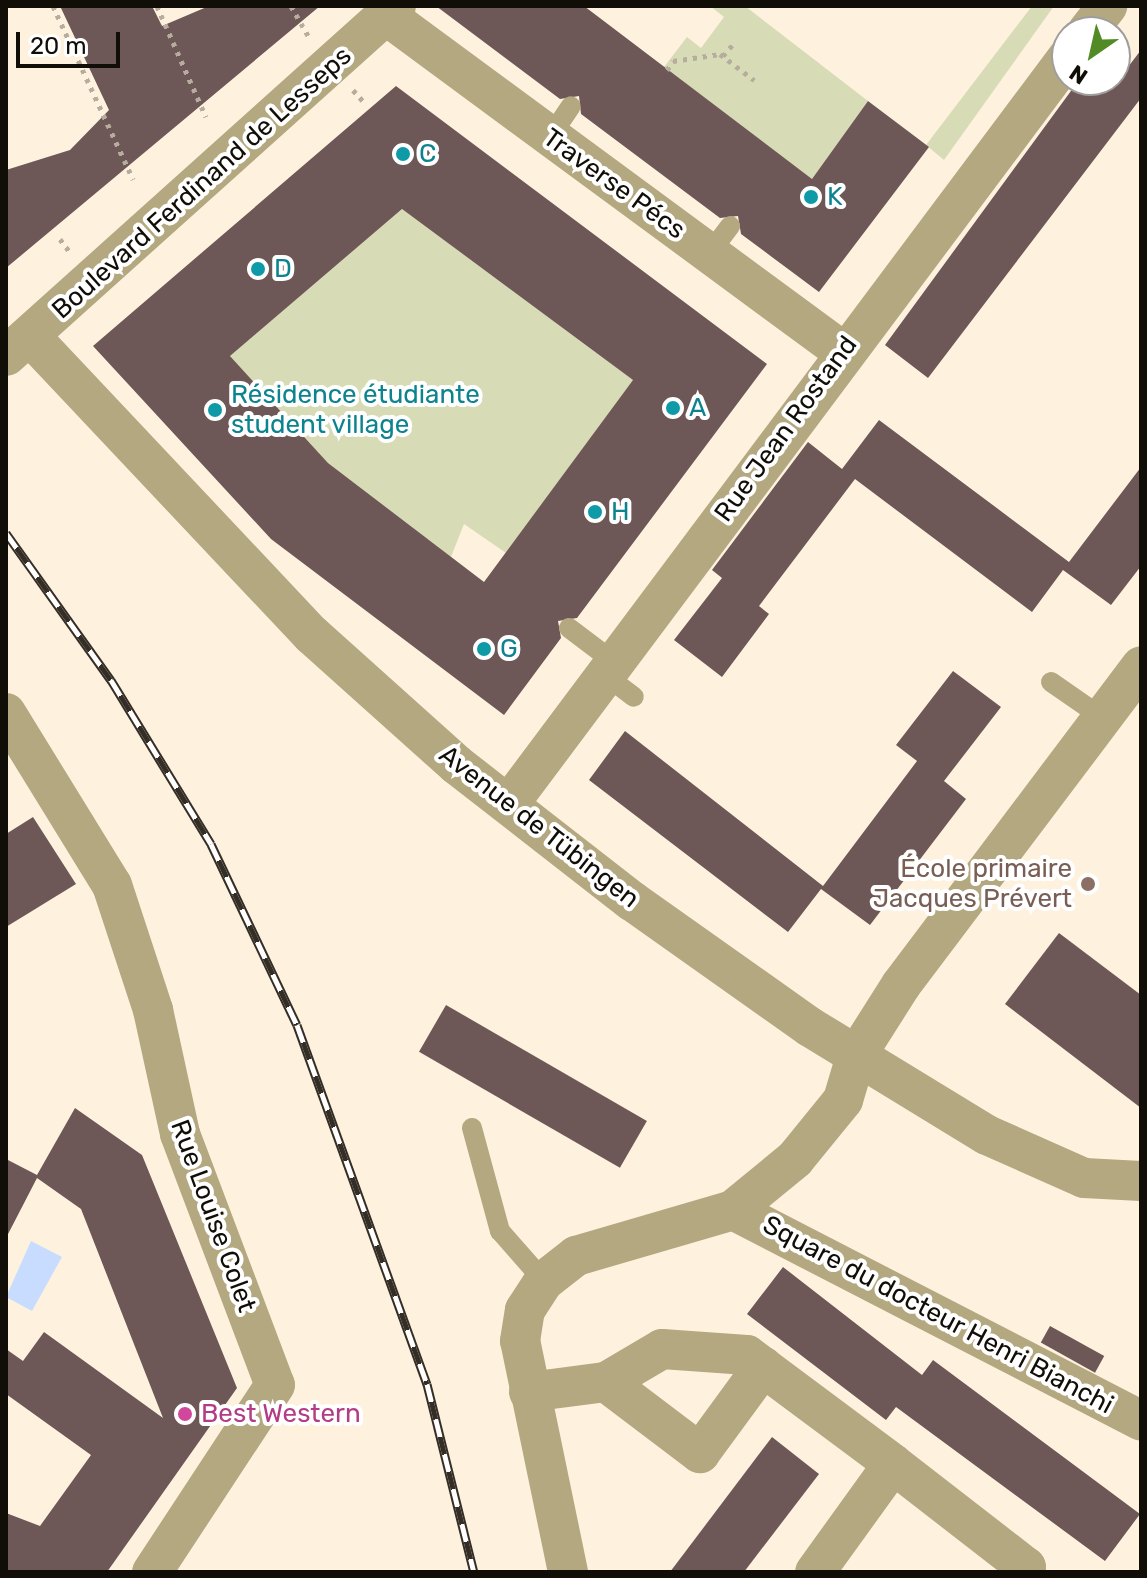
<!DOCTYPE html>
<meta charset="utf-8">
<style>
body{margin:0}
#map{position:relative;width:1147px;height:1578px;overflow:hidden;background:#fef2df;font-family:Rubik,sans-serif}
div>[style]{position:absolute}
.green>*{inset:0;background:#d7dbb6}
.water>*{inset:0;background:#c7dcff}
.building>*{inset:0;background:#6d5857;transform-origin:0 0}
.path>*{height:5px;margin-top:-2.5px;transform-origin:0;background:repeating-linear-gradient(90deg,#b6ad9e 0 4px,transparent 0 10px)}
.service>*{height:20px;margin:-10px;padding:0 10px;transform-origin:10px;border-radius:10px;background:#b4a880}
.minor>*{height:40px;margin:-20px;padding:0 20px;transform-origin:20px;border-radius:20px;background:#b4a880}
.rail>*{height:9px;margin-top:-4.5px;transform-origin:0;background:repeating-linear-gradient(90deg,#fff 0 18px,#342e27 0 36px);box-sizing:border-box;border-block:2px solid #342e27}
.dots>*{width:22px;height:22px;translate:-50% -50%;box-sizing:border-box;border:4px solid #fff;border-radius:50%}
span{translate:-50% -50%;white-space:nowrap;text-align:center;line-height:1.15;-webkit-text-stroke:8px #fff;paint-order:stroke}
.culture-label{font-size:26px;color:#0d838f}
.left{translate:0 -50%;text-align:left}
.street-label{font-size:26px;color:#110d07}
.education-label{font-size:26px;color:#785e54}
.right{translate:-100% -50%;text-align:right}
.hotel-label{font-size:26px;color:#b23c85}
.frame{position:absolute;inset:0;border:8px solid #110d07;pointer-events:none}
.north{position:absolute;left:1051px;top:16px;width:80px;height:80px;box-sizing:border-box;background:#fff;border:2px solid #a09e9c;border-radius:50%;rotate:214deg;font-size:22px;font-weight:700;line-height:32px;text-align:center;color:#110d07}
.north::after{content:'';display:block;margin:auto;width:28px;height:36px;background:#528b26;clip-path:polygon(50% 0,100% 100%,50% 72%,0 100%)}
.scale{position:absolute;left:16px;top:32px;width:104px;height:36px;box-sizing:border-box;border:4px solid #110d07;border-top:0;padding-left:10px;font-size:24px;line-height:28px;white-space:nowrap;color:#110d07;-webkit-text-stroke:6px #fff;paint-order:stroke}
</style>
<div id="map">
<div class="green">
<div style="clip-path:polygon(710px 6px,745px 6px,868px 101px,812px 179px,664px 67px,687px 37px,701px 48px,724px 17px)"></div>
<div style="clip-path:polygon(1032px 6px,1054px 6px,944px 160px,926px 145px)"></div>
<div style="clip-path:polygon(402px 209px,633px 380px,506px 553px,464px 524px,451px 557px,328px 463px,230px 356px)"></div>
</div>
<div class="water">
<div style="clip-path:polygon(31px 1241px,62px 1257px,32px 1311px,6px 1297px)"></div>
</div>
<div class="building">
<div style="clip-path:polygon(60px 6px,152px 6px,162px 26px,209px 6px,320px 6px,6px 268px,6px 170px,70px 150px,109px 110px)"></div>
<div style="clip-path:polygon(436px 6px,584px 6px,812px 179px,868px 101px,929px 147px,819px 292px,741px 234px,738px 216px,720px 218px,581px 114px,579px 96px,560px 99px)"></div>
<div style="clip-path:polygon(1141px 50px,1141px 98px,928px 378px,885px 345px,1079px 80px,1118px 80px)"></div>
<div style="clip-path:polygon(evenodd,396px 86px,767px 364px,577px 618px,558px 621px,561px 638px,504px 715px,271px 539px,93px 346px,396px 86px,402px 209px,633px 380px,484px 582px,328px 463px,230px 356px,402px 209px)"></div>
<div style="clip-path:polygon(879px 420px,1069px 562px,1141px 467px,1141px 566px,1111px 605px,1063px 570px,1032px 612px,855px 479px,759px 606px,769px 614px,722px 677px,674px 640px,722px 578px,712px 570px,808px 442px,842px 469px)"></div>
<div style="clip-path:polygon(953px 671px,1001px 707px,944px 781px,966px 799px,870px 925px,821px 889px,788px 932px,589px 780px,625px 731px,823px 886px,917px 761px,896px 745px)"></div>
<div style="clip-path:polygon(33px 817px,76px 884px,6px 927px,6px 834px)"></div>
<div style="clip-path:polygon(1059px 933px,1141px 995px,1141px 1108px,1005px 1004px)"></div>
<div style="left:446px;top:1005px;width:232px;height:54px;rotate:30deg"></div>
<div style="clip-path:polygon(75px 1108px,142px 1155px,237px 1388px,107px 1572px,6px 1572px,6px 1513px,40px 1526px,91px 1455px,6px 1394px,6px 1349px,23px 1361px,44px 1332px,163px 1418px,81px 1209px,37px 1178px,6px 1238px,6px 1159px,37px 1175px)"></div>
<div style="clip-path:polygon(783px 1267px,922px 1375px,933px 1360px,1140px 1514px,1105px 1561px,896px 1407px,886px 1420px,747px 1314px)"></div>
<div style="left:1050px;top:1326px;width:62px;height:19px;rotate:29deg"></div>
<div style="clip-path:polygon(772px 1437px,819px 1474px,744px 1572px,670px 1572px)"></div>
</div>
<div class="path">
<div style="left:53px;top:6px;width:191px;rotate:65.2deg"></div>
<div style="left:157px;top:6px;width:121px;rotate:66.2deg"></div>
<div style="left:291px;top:6px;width:34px;rotate:60deg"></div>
<div style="left:723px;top:56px;width:16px;rotate:-50deg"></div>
<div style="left:667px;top:70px;width:11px;rotate:-56deg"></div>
<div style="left:673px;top:61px;width:48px;rotate:-8.5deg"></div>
<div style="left:720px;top:54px;width:43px;rotate:37.4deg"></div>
<div style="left:353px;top:90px;width:15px;rotate:48deg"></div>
<div style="left:60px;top:239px;width:15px;rotate:53deg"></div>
</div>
<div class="service">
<div style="left:550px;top:137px;width:37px;rotate:-56deg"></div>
<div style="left:709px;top:254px;width:35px;rotate:-53deg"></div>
<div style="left:569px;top:628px;width:56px;rotate:37.1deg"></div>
<div style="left:605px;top:675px;width:36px;rotate:37deg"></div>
<div style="left:1051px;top:682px;width:63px;rotate:34.7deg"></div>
<div style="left:472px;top:1128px;width:107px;rotate:74.8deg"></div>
<div style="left:500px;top:1231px;width:67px;rotate:48.7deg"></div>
</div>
<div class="minor">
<div style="left:387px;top:16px;width:565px;rotate:36.36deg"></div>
<div style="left:1087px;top:32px;width:33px;rotate:-52deg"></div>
<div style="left:30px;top:336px;width:411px;rotate:46.7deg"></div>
<div style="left:312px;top:635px;width:195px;rotate:41.9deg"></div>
<div style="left:457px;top:765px;width:222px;rotate:37.9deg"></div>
<div style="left:632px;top:901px;width:218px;rotate:35.3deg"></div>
<div style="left:810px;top:1027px;width:207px;rotate:31.4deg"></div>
<div style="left:987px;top:1135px;width:106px;rotate:23.9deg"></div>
<div style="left:1084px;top:1178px;width:57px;rotate:3deg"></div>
<div style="left:6px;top:356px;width:524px;rotate:-41.91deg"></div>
<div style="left:6px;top:713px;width:202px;rotate:58.4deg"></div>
<div style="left:112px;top:885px;width:132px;rotate:71.8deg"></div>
<div style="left:153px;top:1010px;width:127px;rotate:77.7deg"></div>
<div style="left:180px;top:1134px;width:268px;rotate:69.3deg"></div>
<div style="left:275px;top:1385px;width:224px;rotate:123.3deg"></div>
<div style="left:509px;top:804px;width:932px;rotate:-53.2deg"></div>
<div style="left:733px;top:1210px;width:459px;rotate:27.3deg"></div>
<div style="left:606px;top:1382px;width:118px;rotate:37.1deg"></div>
<div style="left:700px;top:1453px;width:107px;rotate:-53.8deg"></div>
<div style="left:529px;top:1392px;width:78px;rotate:-7.4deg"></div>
<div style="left:606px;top:1382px;width:65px;rotate:-30.5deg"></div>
<div style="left:662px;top:1349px;width:85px;rotate:4deg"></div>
<div style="left:747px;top:1355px;width:182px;rotate:36.7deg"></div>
<div style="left:893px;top:1464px;width:133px;rotate:125.8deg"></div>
<div style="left:893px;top:1464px;width:168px;rotate:37.8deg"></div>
<div style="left:1026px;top:1567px;width:6px;rotate:129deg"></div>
<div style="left:568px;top:1572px;width:236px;rotate:-101.7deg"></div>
<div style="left:520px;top:1341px;width:31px;rotate:-81deg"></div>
<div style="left:525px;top:1310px;width:35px;rotate:-57deg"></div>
<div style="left:544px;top:1281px;width:41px;rotate:-38deg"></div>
<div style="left:576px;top:1256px;width:164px;rotate:-16.3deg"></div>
<div style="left:733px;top:1210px;width:80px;rotate:-39.4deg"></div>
<div style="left:795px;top:1159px;width:76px;rotate:-50.9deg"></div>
<div style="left:843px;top:1100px;width:46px;rotate:-73.5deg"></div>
<div style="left:856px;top:1056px;width:84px;rotate:-57.6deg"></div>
<div style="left:901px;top:985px;width:399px;rotate:-53deg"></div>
</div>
<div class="rail">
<div style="left:6px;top:533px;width:181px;rotate:54.5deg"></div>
<div style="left:111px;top:680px;width:192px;rotate:58.6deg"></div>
<div style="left:211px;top:844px;width:200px;rotate:64.6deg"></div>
<div style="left:297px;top:1025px;width:382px;rotate:70.1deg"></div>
<div style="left:427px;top:1384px;width:194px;rotate:76deg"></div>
</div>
<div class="dots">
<div style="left:403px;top:154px;background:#0f9aa8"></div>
<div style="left:811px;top:197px;background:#0f9aa8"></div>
<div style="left:258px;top:269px;background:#0f9aa8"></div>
<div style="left:673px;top:408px;background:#0f9aa8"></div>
<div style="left:215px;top:410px;background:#0f9aa8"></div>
<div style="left:595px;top:512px;background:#0f9aa8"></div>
<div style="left:484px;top:649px;background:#0f9aa8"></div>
<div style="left:1088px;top:884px;background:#8d6e63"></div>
<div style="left:185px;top:1414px;background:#d1479c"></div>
</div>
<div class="culture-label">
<span class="left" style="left:419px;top:154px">C</span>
<span class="left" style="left:827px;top:197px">K</span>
<span class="left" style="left:274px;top:269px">D</span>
<span class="left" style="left:231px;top:410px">Résidence étudiante<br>student village</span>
<span class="left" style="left:689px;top:408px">A</span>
<span class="left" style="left:611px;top:512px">H</span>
<span class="left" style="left:500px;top:649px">G</span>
</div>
<div class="street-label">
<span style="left:202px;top:183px;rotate:-42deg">Boulevard Ferdinand de Lesseps</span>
<span style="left:614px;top:184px;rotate:36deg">Traverse Pécs</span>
<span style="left:786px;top:429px;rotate:-54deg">Rue Jean Rostand</span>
<span style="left:539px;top:827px;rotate:38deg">Avenue de Tübingen</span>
<span style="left:213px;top:1216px;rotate:70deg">Rue Louise Colet</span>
<span style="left:938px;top:1315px;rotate:28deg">Square du docteur Henri Bianchi</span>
</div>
<div class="education-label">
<span class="right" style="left:1072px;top:884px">École primaire<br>Jacques Prévert</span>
</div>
<div class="hotel-label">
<span class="left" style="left:201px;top:1414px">Best Western</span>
</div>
<div class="frame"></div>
<div class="north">N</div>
<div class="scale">20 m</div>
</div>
